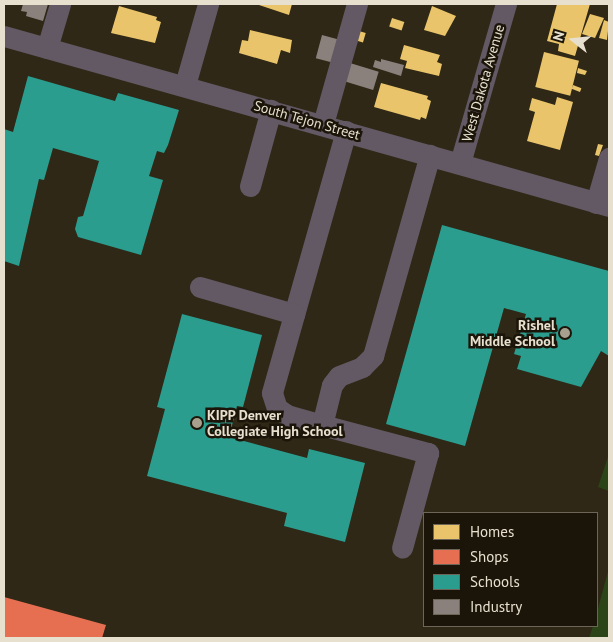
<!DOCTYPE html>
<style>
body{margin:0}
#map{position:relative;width:613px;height:642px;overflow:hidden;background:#2f2817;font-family:"PT Sans",sans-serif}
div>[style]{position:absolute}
.green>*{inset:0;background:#2c4518}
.homes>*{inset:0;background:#e9c46a;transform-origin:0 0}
.shops>*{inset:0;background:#e76f51}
.schools>*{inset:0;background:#2a9d8f}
.industry>*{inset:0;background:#8a817c;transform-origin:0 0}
.minor>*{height:21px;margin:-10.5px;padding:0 10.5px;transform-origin:10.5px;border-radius:10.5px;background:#625964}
.dots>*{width:14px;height:14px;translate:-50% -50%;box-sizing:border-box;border:2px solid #1b1509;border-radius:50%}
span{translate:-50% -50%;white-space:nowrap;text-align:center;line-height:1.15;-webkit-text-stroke:5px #1b1509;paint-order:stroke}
.street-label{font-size:14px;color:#e8e0cf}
.poi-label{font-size:14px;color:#e8e0cf;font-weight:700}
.right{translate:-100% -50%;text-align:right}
.left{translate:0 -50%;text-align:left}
.frame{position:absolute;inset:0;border:5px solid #e8e0cf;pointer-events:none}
.legend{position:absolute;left:423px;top:512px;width:175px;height:115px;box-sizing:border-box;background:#1b1509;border:1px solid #6d6658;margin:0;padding:6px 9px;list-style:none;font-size:15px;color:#e8e0cf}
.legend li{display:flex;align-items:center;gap:10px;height:25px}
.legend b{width:25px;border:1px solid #6d6658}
.north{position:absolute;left:548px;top:15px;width:50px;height:50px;-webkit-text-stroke:4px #1b1509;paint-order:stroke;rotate:286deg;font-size:14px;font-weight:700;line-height:20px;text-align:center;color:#e8e0cf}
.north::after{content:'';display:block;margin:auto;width:18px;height:22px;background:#e8e0cf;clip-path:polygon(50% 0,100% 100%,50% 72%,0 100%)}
</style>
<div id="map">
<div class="green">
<div style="clip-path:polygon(609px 454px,609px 491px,598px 487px)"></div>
<div style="clip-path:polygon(609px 568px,609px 638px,589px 638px,593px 626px,597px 626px,597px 612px)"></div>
</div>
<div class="homes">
<div style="clip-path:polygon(256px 4px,292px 4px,289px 15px)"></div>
<div style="clip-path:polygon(557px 4px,590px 4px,575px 56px,558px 51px,559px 44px,547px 41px)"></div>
<div style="clip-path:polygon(119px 6px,157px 17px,156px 20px,161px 22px,155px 43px,111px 33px)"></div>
<div style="clip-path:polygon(432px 6px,456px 16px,445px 36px,424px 30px)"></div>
<div style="clip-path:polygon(590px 14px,604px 18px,595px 38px,582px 34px)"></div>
<div style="left:392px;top:18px;width:13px;height:9px;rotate:18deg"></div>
<div style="clip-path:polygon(604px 20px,609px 22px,607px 40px,599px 38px)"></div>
<div style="clip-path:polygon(250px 30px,292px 40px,290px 53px,281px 50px,277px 64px,239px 53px,242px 40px,248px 41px)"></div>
<div style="left:359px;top:31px;width:7px;height:10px;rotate:16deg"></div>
<div style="clip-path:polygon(404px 45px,440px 55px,437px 62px,442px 64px,439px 76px,405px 68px,407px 61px,400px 59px)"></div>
<div style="left:544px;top:52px;width:36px;height:36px;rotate:14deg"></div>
<div style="clip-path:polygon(578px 68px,587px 71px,585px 75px,577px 73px)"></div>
<div style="clip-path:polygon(381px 83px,428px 96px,427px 99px,431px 101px,426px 119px,421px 117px,420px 120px,374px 107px)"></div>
<div style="left:573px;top:85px;width:9px;height:4px;rotate:21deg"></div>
<div style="clip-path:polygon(557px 97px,573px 102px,560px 150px,527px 141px,535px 112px,529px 110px,532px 98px,555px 105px)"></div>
<div style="clip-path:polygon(598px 144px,603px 145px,599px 156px,595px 155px)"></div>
</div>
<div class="shops">
<div style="clip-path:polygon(4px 597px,106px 625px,102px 638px,4px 638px)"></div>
</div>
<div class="schools">
<div style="clip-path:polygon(28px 76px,115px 101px,118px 93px,179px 110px,168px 145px,164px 153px,157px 151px,149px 176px,163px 180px,141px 255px,78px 237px,75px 229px,78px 217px,83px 216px,99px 161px,53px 148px,44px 180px,39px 179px,19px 266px,4px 261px,4px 129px,13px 132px)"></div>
<div style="clip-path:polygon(442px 225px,609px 271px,609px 356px,601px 351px,581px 387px,517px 369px,521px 356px,514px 354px,526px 314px,504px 308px,465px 446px,386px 424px)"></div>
<div style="clip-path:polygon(182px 314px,262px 335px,243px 407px,237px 406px,229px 437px,307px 458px,309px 449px,365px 463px,345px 542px,284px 526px,287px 513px,147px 476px,165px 409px,157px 407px)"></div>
</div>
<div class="industry">
<div style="clip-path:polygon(23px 4px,48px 4px,43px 21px,26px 16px,27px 12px,21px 11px)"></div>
<div style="left:322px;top:35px;width:20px;height:24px;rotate:15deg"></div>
<div style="clip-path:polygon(381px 59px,404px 65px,401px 76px,373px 67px,375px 60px,381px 62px)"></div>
<div style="left:350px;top:63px;width:30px;height:19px;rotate:17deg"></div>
</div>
<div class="minor">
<div style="left:4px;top:36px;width:628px;rotate:15.69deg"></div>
<div style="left:47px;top:48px;width:46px;rotate:-73.5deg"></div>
<div style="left:185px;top:85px;width:84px;rotate:-74.1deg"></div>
<div style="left:323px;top:124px;width:125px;rotate:-74.2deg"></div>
<div style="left:346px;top:131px;width:272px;rotate:105.8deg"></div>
<div style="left:272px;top:393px;width:16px;rotate:72deg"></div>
<div style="left:277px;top:408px;width:12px;rotate:35deg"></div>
<div style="left:287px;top:415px;width:36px;rotate:16deg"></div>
<div style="left:322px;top:425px;width:41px;rotate:-76deg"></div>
<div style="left:332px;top:385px;width:11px;rotate:-52deg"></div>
<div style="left:339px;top:376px;width:25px;rotate:-21deg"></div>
<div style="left:362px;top:367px;width:16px;rotate:-45deg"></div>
<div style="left:373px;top:356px;width:209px;rotate:-74.2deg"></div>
<div style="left:460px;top:163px;width:166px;rotate:-73.9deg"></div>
<div style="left:250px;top:186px;width:79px;rotate:-74.6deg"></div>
<div style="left:596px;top:203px;width:47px;rotate:-73.9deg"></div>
<div style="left:200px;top:287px;width:98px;rotate:16deg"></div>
<div style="left:322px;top:425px;width:110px;rotate:14.8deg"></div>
<div style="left:428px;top:453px;width:98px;rotate:105.3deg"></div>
</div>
<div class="dots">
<div style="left:565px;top:333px;background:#a7a08f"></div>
<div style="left:197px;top:423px;background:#a7a08f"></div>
</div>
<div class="street-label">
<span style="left:483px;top:83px;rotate:-74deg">West Dakota Avenue</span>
<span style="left:307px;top:120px;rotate:16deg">South Tejon Street</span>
</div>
<div class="poi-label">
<span class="right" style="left:555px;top:333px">Rishel<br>Middle School</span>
<span class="left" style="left:207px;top:423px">KIPP Denver<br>Collegiate High School</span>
</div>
<div class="frame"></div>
<ul class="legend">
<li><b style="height:14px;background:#e9c46a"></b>Homes</li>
<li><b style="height:14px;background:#e76f51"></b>Shops</li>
<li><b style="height:14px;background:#2a9d8f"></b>Schools</li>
<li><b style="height:14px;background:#8a817c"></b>Industry</li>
</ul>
<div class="north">N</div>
</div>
